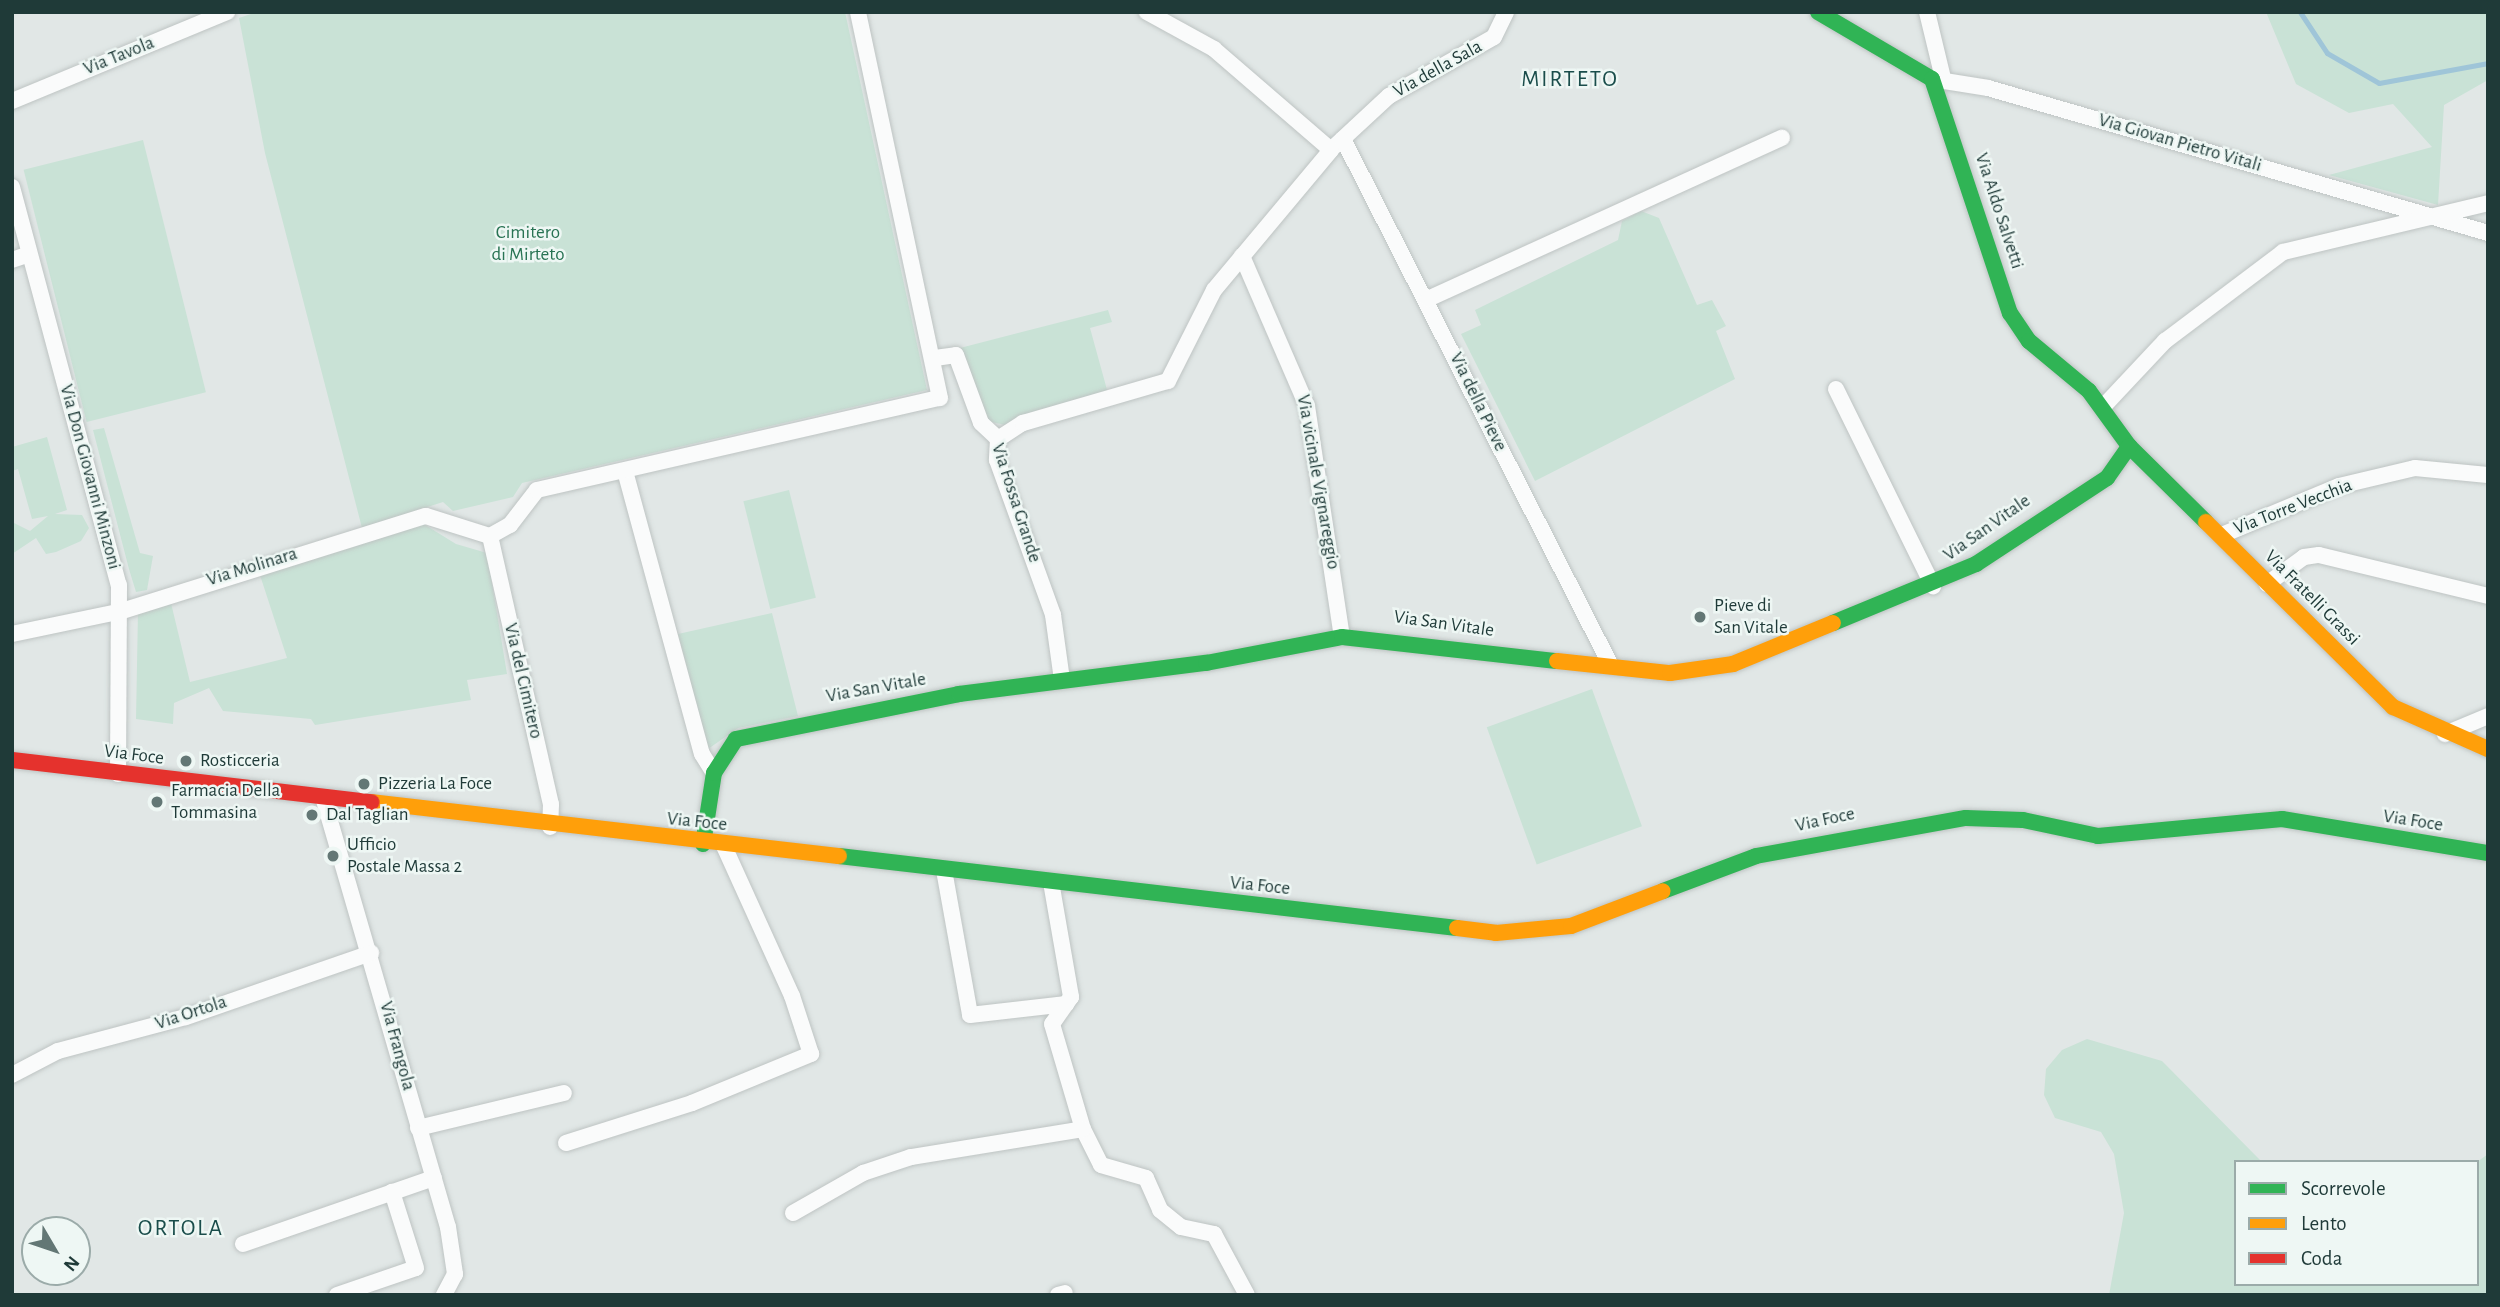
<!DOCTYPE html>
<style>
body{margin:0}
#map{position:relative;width:2500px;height:1307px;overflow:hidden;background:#e1e7e6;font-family:"Alegreya Sans",sans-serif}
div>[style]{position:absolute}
.green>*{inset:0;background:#c9e2d6;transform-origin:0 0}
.stream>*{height:5px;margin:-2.5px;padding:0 2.5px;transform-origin:2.5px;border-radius:2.5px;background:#9fc5d8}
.roads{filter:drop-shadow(0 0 2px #bec4c3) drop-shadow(0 0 2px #bec4c3)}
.street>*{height:16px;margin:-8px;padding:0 8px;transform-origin:8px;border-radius:8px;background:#fafbfb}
.fast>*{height:16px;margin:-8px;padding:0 8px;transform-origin:8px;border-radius:8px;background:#30b455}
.slow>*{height:16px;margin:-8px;padding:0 8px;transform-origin:8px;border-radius:8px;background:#ff9f0a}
.jam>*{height:16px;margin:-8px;padding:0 8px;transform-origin:8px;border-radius:8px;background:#e5322d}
.dots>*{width:19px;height:19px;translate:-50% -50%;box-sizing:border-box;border:4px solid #eef7f4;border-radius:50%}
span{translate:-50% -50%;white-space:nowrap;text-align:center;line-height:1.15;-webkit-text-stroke:5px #eef7f4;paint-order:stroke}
.street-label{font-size:19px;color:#1f3a38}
.park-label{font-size:19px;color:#287353}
.poi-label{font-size:19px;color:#1f3a38}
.left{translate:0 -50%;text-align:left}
.quarter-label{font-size:23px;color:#1a4d4b;letter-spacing:2px}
.frame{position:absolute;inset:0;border:14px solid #1f3a38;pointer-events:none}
.legend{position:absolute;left:2234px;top:1160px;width:245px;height:126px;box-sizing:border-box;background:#eef7f4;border:2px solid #9baba9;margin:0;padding:9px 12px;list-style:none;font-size:21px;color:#1f3a38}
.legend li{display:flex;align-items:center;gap:14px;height:35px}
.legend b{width:35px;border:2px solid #9baba9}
.north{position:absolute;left:21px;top:1216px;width:70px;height:70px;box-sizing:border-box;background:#eef7f4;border:2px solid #9baba9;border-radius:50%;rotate:129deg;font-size:19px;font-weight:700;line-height:28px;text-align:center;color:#1f3a38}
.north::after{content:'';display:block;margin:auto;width:24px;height:32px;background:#637775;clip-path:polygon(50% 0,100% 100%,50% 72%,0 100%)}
</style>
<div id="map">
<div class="green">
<div style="clip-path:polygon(257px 12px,845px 12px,927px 390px,522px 483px,513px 497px,453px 511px,443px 502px,362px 528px,265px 153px,239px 18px)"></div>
<div style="clip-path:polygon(2266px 12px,2488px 12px,2488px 80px,2444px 105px,2438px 205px,2329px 175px,2432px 147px,2393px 104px,2349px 113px,2296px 84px)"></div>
<div style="left:143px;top:140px;width:260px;height:123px;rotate:76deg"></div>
<div style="clip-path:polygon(1641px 211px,1659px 218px,1697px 305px,1712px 300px,1726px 326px,1716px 331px,1735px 379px,1535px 481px,1461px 334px,1481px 325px,1475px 310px,1618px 240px,1622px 221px)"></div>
<div style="clip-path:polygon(1108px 310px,1112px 322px,1090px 328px,1109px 397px,1005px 425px,987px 421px,960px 348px)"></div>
<div style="clip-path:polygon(104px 428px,140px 553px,153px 556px,147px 590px,136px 592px,129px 569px,93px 430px)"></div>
<div style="clip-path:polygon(47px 437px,67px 510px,55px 514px,82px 515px,89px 528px,81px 541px,56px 552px,46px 554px,36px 538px,12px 554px,12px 522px,30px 531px,48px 516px,32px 519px,18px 469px,12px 471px,12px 447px)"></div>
<div style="left:789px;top:490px;width:111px;height:47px;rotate:76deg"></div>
<div style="clip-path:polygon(422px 523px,456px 544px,487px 553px,507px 674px,467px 680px,471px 700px,315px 725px,311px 719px,223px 711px,209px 688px,174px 703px,173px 724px,136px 719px,138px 611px,170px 599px,190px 682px,287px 658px,259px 572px)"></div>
<div style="clip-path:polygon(772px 613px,798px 716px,738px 728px,708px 749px,678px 634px)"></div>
<div style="left:1592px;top:689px;width:146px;height:112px;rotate:70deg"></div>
<div style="clip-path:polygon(2087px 1039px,2162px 1061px,2262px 1162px,2236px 1162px,2236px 1284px,2477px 1284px,2477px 1162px,2488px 1154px,2488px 1295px,2109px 1295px,2124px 1213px,2114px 1154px,2101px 1132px,2055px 1118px,2044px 1095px,2046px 1069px,2062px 1050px)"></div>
</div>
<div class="stream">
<div style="left:2300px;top:12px;width:49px;rotate:56.6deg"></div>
<div style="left:2327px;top:53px;width:60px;rotate:30deg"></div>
<div style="left:2379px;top:83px;width:111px;rotate:-10.4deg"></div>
</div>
<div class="roads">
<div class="street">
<div style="left:1927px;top:12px;width:68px;rotate:76.4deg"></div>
<div style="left:1932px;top:79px;width:57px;rotate:9.1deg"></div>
<div style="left:1988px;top:88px;width:521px;rotate:16.17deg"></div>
<div style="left:12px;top:101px;width:233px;rotate:-22.5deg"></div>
<div style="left:1343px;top:139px;width:591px;rotate:63.04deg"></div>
<div style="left:1335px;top:146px;width:74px;rotate:-42.8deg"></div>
<div style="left:1389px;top:96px;width:120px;rotate:-29.3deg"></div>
<div style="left:1494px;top:37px;width:28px;rotate:-64deg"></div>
<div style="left:12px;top:187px;width:412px;rotate:75deg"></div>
<div style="left:119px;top:585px;width:189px;rotate:90.3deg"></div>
<div style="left:1242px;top:256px;width:163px;rotate:66.6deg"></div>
<div style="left:1307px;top:406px;width:234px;rotate:81.4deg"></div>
<div style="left:12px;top:260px;width:18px;rotate:-19deg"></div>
<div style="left:1428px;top:299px;width:389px;rotate:-24.5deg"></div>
<div style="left:935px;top:358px;width:21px;rotate:-8deg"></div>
<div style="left:956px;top:355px;width:72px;rotate:69.8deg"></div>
<div style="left:981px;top:423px;width:23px;rotate:43deg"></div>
<div style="left:998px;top:439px;width:21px;rotate:93deg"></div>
<div style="left:997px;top:460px;width:165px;rotate:70.1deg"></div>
<div style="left:1053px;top:615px;width:66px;rotate:82.1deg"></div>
<div style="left:1836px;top:389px;width:220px;rotate:63.8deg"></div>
<div style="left:2103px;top:407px;width:91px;rotate:-46.8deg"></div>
<div style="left:2165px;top:341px;width:148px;rotate:-37deg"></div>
<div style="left:2283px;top:252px;width:211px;rotate:-13.4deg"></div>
<div style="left:998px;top:439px;width:30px;rotate:-33deg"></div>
<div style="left:1023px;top:423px;width:151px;rotate:-16.2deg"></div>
<div style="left:1168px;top:381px;width:102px;rotate:-63.2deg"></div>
<div style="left:1214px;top:290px;width:182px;rotate:-50.1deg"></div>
<div style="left:1331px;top:150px;width:155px;rotate:-139.2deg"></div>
<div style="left:1214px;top:49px;width:77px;rotate:-151.1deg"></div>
<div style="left:625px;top:471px;width:293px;rotate:74.8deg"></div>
<div style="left:702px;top:754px;width:22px;rotate:58deg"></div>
<div style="left:2222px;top:535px;width:127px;rotate:-22.7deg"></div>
<div style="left:2339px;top:486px;width:78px;rotate:-13.3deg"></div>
<div style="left:2415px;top:468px;width:73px;rotate:5.5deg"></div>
<div style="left:490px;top:536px;width:23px;rotate:-29deg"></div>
<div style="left:510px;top:525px;width:44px;rotate:-52.4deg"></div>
<div style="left:537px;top:490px;width:413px;rotate:-12.9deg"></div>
<div style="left:940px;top:398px;width:395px;rotate:-102deg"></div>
<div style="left:490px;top:536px;width:275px;rotate:77.2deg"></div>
<div style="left:551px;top:804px;width:23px;rotate:92deg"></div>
<div style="left:2267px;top:584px;width:46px;rotate:-36.1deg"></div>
<div style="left:2304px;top:557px;width:15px;rotate:-8deg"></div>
<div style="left:2319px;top:555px;width:174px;rotate:13.6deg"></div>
<div style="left:12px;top:634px;width:112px;rotate:-11.8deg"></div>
<div style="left:122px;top:611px;width:318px;rotate:-17.4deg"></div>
<div style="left:426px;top:516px;width:67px;rotate:17.4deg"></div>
<div style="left:2445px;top:734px;width:47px;rotate:-22.7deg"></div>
<div style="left:323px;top:797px;width:448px;rotate:73.8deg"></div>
<div style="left:448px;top:1227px;width:48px;rotate:81.5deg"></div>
<div style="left:455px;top:1274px;width:24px;rotate:118deg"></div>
<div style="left:944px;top:870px;width:147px;rotate:79.8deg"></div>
<div style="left:970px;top:1015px;width:97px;rotate:-6.5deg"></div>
<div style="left:1051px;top:882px;width:117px;rotate:80.1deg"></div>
<div style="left:1071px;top:997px;width:33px;rotate:125deg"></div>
<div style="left:1052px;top:1024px;width:109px;rotate:73.6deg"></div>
<div style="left:1083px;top:1129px;width:40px;rotate:63.4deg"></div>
<div style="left:1101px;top:1165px;width:47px;rotate:16.1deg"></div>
<div style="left:1146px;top:1178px;width:35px;rotate:66deg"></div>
<div style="left:1160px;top:1210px;width:27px;rotate:39deg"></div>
<div style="left:1181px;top:1227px;width:34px;rotate:12deg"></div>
<div style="left:1214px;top:1234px;width:69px;rotate:61.6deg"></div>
<div style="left:12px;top:1075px;width:52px;rotate:-27.6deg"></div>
<div style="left:58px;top:1051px;width:132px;rotate:-14.9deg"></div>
<div style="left:186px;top:1017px;width:196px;rotate:-19.1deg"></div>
<div style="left:418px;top:1128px;width:150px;rotate:-13.5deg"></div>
<div style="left:566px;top:1143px;width:132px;rotate:-17.6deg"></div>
<div style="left:692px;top:1103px;width:129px;rotate:-22.4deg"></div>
<div style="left:811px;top:1054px;width:61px;rotate:-108.1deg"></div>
<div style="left:792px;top:996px;width:165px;rotate:-114.4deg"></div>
<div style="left:793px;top:1213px;width:81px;rotate:-29.7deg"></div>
<div style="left:863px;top:1173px;width:51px;rotate:-18.4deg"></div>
<div style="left:911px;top:1157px;width:174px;rotate:-9.2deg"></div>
<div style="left:243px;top:1244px;width:202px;rotate:-19.1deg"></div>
<div style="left:337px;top:1295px;width:83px;rotate:-18.9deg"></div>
<div style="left:416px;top:1268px;width:80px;rotate:-107.5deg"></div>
<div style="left:1058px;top:1295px;width:7px;rotate:-16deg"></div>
</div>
<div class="fast">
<div style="left:1818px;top:12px;width:132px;rotate:30.4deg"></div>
<div style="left:1932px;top:79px;width:247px;rotate:71.6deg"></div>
<div style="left:2010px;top:313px;width:34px;rotate:56deg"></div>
<div style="left:2029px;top:341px;width:78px;rotate:39.8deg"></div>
<div style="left:2089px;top:391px;width:68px;rotate:54deg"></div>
<div style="left:2129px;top:446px;width:108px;rotate:44.6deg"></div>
<div style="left:1833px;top:623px;width:155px;rotate:-22.4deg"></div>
<div style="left:1976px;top:564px;width:157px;rotate:-33.3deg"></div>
<div style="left:2107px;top:478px;width:39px;rotate:-55deg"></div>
<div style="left:703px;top:844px;width:72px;rotate:-81.2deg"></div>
<div style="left:714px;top:773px;width:40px;rotate:-57.1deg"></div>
<div style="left:736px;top:739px;width:227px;rotate:-11.4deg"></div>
<div style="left:959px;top:694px;width:249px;rotate:-7.2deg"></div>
<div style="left:1206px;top:663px;width:138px;rotate:-10.8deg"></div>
<div style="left:1342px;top:637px;width:216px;rotate:6.4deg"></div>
<div style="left:839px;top:856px;width:622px;rotate:6.65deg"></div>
<div style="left:1663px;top:891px;width:99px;rotate:-20.6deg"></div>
<div style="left:1756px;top:856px;width:213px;rotate:-10.3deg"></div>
<div style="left:1966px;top:818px;width:57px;rotate:2deg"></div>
<div style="left:2023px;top:820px;width:77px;rotate:12deg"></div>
<div style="left:2098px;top:836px;width:185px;rotate:-5.3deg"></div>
<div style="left:2282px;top:819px;width:209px;rotate:9.4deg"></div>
</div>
<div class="slow">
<div style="left:2206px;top:522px;width:263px;rotate:44.7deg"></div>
<div style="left:2393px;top:707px;width:104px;rotate:23.9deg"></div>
<div style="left:1557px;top:661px;width:114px;rotate:6.1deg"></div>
<div style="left:1670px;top:673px;width:64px;rotate:-8.1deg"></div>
<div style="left:1733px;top:664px;width:108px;rotate:-22.3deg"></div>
<div style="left:372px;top:802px;width:470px;rotate:6.6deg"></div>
<div style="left:1457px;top:928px;width:39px;rotate:7deg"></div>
<div style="left:1496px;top:933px;width:75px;rotate:-5.3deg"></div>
<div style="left:1571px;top:926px;width:98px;rotate:-20.8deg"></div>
</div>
<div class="jam">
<div style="left:12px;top:760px;width:362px;rotate:6.7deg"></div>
</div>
</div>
<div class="dots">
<div style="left:1700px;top:617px;background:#637775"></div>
<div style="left:186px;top:761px;background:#637775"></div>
<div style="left:364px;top:784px;background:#637775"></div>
<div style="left:157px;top:802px;background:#637775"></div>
<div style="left:312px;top:815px;background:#637775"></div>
<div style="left:333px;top:856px;background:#637775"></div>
</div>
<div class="street-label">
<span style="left:119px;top:56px;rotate:-22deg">Via Tavola</span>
<span style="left:1438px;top:69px;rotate:-29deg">Via della Sala</span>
<span style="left:2180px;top:143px;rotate:16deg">Via Giovan Pietro Vitali</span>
<span style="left:1999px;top:211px;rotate:72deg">Via Aldo Salvetti</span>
<span style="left:1478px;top:402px;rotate:64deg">Via della Pieve</span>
<span style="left:90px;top:477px;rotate:75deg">Via Don Giovanni Minzoni</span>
<span style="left:1318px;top:482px;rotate:80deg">Via vicinale Vignareggio</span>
<span style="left:1016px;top:503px;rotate:72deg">Via Fossa Grande</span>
<span style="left:2293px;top:507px;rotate:-21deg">Via Torre Vecchia</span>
<span style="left:1987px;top:528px;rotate:-35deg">Via San Vitale</span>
<span style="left:252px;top:567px;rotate:-17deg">Via Molinara</span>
<span style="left:2312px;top:598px;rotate:45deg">Via Fratelli Grassi</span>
<span style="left:1444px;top:624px;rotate:8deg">Via San Vitale</span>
<span style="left:523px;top:681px;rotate:77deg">Via del Cimitero</span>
<span style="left:876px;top:688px;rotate:-10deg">Via San Vitale</span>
<span style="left:134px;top:755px;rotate:7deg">Via Foce</span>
<span style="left:1825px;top:820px;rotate:-12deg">Via Foce</span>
<span style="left:2413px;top:821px;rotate:9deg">Via Foce</span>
<span style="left:697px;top:822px;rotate:6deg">Via Foce</span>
<span style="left:1260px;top:886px;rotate:6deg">Via Foce</span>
<span style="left:191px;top:1013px;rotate:-18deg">Via Ortola</span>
<span style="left:397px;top:1046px;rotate:75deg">Via Frangola</span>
</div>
<div class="park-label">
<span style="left:528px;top:244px">Cimitero<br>di Mirteto</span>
</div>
<div class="poi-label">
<span class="left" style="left:1714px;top:617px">Pieve di<br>San Vitale</span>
<span class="left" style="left:200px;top:761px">Rosticceria</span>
<span class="left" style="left:378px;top:784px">Pizzeria La Foce</span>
<span class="left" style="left:171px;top:802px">Farmacia Della<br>Tommasina</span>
<span class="left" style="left:326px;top:815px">Dal Taglian</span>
<span class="left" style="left:347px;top:856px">Ufficio<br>Postale Massa 2</span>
</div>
<div class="quarter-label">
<span style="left:1570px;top:80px">MIRTETO</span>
<span style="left:181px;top:1229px">ORTOLA</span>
</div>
<div class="frame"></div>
<ul class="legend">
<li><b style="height:9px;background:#30b455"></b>Scorrevole</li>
<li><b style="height:9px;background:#ff9f0a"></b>Lento</li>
<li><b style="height:9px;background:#e5322d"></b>Coda</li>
</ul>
<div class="north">N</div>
</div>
